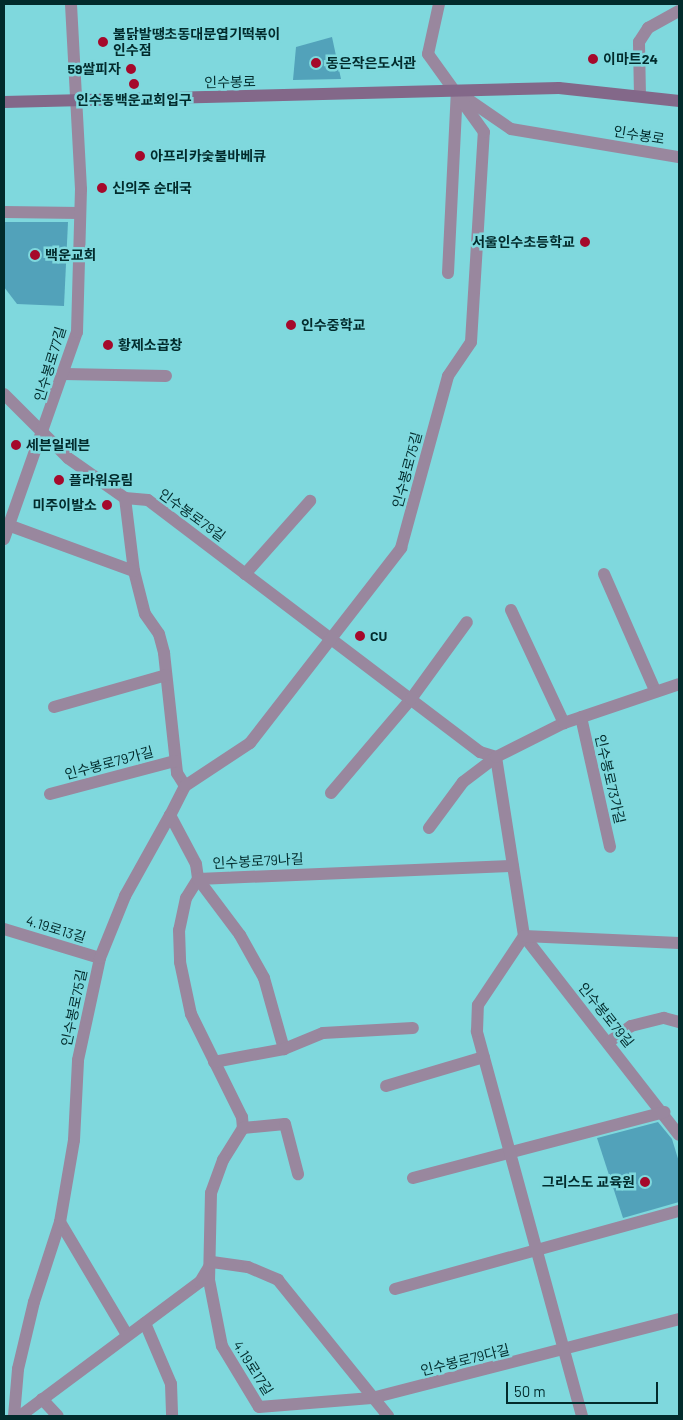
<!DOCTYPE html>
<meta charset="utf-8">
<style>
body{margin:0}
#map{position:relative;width:683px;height:1420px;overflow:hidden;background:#7fd8dd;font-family:Barlow,"Noto Sans KR",sans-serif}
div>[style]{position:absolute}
.building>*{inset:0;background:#52a2ba}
.street>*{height:12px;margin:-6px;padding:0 6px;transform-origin:6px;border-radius:6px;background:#99879e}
.secondary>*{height:12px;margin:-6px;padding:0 6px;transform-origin:6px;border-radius:6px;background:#836889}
.dots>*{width:14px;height:14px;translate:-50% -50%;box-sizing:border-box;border:2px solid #7fd8dd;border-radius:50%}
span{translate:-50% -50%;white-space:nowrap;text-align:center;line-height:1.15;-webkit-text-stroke:5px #7fd8dd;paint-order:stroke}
.poi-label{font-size:14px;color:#022b2c;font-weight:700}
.left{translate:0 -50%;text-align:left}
.right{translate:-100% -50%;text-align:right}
.street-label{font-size:14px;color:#022b2c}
.frame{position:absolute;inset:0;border:5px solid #022b2c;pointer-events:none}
.scale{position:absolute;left:506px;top:1382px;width:152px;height:22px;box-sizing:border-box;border:2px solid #022b2c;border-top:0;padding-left:6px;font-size:15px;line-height:18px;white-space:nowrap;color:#022b2c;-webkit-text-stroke:4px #7fd8dd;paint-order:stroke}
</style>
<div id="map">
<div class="building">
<div style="clip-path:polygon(332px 37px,341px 79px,293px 80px,296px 47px)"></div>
<div style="clip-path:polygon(4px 222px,68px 222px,64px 306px,17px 304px,4px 287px)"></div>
<div style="clip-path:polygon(658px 1122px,672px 1139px,679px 1162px,679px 1202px,623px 1218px,597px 1138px)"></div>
</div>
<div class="street">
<div style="left:463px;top:96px;width:58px;rotate:34.5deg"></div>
<div style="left:511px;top:129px;width:170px;rotate:9.5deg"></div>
<div style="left:640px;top:96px;width:54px;rotate:-91.1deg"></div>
<div style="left:639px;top:42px;width:17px;rotate:-57deg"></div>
<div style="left:648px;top:28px;width:35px;rotate:-29deg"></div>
<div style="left:4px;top:212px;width:76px;rotate:0.8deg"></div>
<div style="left:448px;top:273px;width:181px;rotate:-87.2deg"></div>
<div style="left:64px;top:374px;width:102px;rotate:1.1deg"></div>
<div style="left:4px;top:394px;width:91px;rotate:45deg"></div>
<div style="left:68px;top:458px;width:70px;rotate:35.1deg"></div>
<div style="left:125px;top:498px;width:23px;rotate:5deg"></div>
<div style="left:148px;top:500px;width:417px;rotate:37.2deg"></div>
<div style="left:480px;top:752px;width:17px;rotate:17deg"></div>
<div style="left:125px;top:498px;width:74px;rotate:83deg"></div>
<div style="left:134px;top:571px;width:44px;rotate:75.7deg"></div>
<div style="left:145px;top:614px;width:24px;rotate:55deg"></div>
<div style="left:159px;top:634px;width:20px;rotate:75deg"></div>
<div style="left:164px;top:653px;width:121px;rotate:83.8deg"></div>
<div style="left:177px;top:773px;width:15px;rotate:58deg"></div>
<div style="left:185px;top:786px;width:33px;rotate:117deg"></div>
<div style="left:170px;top:815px;width:55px;rotate:62deg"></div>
<div style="left:196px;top:864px;width:15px;rotate:82deg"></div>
<div style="left:198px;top:879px;width:22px;rotate:122deg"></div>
<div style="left:186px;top:898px;width:33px;rotate:102deg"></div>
<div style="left:179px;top:930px;width:32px;rotate:88deg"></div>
<div style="left:180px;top:962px;width:53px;rotate:78.1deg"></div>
<div style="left:191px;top:1014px;width:115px;rotate:63.7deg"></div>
<div style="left:242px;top:1117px;width:11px;rotate:85deg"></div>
<div style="left:243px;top:1128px;width:38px;rotate:122deg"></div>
<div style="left:223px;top:1160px;width:35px;rotate:110deg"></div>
<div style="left:211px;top:1193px;width:87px;rotate:91.3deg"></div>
<div style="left:209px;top:1280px;width:67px;rotate:78.9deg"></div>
<div style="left:222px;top:1346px;width:71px;rotate:58.8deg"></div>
<div style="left:259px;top:1407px;width:113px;rotate:-4.6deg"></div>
<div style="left:372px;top:1398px;width:317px;rotate:-14.4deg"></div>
<div style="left:8px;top:525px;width:134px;rotate:20.1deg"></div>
<div style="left:4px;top:539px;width:219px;rotate:-70.6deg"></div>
<div style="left:77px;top:332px;width:143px;rotate:-88.4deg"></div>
<div style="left:81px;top:189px;width:185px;rotate:-93.1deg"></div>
<div style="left:245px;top:574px;width:98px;rotate:-48.3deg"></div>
<div style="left:604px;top:574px;width:127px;rotate:66.3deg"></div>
<div style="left:511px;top:610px;width:125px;rotate:64.9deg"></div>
<div style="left:54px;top:707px;width:116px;rotate:-15.9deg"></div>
<div style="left:581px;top:717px;width:133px;rotate:77.4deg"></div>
<div style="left:496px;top:757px;width:181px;rotate:81.1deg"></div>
<div style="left:524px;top:936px;width:252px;rotate:52.1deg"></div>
<div style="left:185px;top:786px;width:78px;rotate:-33.5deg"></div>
<div style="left:250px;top:743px;width:247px;rotate:-52.2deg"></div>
<div style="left:401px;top:548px;width:178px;rotate:-74.7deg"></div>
<div style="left:448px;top:376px;width:41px;rotate:-55.9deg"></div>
<div style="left:471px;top:342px;width:210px;rotate:-86.5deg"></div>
<div style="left:484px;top:132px;width:96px;rotate:-125.7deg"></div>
<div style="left:428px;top:54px;width:51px;rotate:-77.6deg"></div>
<div style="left:331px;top:793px;width:123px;rotate:-49.6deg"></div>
<div style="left:411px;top:699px;width:95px;rotate:-54deg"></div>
<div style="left:50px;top:794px;width:129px;rotate:-14.8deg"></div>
<div style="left:429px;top:828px;width:57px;rotate:-53.5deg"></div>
<div style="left:463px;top:782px;width:41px;rotate:-37.1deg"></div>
<div style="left:496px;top:757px;width:76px;rotate:-26.6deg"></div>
<div style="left:564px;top:723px;width:121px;rotate:-18.7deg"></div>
<div style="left:198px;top:879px;width:315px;rotate:-2.4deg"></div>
<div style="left:198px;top:879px;width:70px;rotate:53.1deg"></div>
<div style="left:240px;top:935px;width:49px;rotate:60.8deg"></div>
<div style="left:264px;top:978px;width:74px;rotate:74.3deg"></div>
<div style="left:4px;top:929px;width:100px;rotate:16.8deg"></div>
<div style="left:609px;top:1042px;width:27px;rotate:-36deg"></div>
<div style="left:631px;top:1026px;width:34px;rotate:-14deg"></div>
<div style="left:664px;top:1018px;width:16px;rotate:15deg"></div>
<div style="left:214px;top:1062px;width:71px;rotate:-10.5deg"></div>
<div style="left:284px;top:1049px;width:42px;rotate:-22.3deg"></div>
<div style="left:323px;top:1033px;width:90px;rotate:-3.2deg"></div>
<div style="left:386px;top:1086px;width:102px;rotate:-16.5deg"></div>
<div style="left:243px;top:1128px;width:42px;rotate:-5.4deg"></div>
<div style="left:285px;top:1124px;width:52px;rotate:75.4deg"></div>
<div style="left:413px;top:1178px;width:260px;rotate:-14.7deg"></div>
<div style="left:60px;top:1222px;width:129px;rotate:59.3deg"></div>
<div style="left:395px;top:1289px;width:295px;rotate:-15.4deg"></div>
<div style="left:145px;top:1323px;width:66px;rotate:66.9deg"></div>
<div style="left:171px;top:1384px;width:32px;rotate:88deg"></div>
<div style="left:42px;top:1399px;width:23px;rotate:47deg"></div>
<div style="left:14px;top:1416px;width:47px;rotate:-85.1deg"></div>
<div style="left:18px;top:1369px;width:69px;rotate:-76.6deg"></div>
<div style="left:34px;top:1302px;width:84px;rotate:-72deg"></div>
<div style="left:60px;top:1222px;width:83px;rotate:-80.3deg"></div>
<div style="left:74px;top:1140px;width:80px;rotate:-87.1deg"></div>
<div style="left:78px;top:1060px;width:104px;rotate:-77.8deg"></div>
<div style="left:100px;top:958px;width:67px;rotate:-68deg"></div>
<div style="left:125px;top:896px;width:93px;rotate:-60.9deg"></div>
<div style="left:20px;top:1416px;width:224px;rotate:-36.7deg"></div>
<div style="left:200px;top:1282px;width:23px;rotate:-59deg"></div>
<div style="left:212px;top:1262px;width:36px;rotate:8deg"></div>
<div style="left:248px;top:1267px;width:33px;rotate:23deg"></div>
<div style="left:278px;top:1280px;width:175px;rotate:51deg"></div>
<div style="left:582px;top:1416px;width:399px;rotate:-105.3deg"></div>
<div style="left:477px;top:1031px;width:26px;rotate:-88deg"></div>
<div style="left:478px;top:1005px;width:83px;rotate:-56.3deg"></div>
<div style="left:524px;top:936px;width:155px;rotate:2.6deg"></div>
</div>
<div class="secondary">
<div style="left:4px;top:102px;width:555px;rotate:-1.44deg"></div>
<div style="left:559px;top:88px;width:121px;rotate:6.2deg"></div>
</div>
<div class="dots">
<div style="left:103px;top:42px;background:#a5092b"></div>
<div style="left:593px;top:59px;background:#a5092b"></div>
<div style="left:316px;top:63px;background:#a5092b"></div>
<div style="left:131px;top:69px;background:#a5092b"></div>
<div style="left:134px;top:84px;background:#a5092b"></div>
<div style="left:140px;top:156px;background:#a5092b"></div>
<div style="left:102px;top:188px;background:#a5092b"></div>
<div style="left:585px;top:242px;background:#a5092b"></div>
<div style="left:35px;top:255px;background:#a5092b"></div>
<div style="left:291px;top:325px;background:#a5092b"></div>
<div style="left:108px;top:345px;background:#a5092b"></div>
<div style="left:16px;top:445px;background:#a5092b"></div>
<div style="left:59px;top:480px;background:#a5092b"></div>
<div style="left:107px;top:505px;background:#a5092b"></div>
<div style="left:360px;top:636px;background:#a5092b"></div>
<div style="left:645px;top:1182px;background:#a5092b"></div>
</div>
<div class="poi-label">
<span class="left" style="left:113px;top:42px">불닭발땡초동대문엽기떡볶이<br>인수점</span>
<span class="left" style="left:603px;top:59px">이마트24</span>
<span class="left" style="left:326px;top:63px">동은작은도서관</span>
<span class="right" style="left:121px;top:69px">59쌀피자</span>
<span style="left:134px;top:100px">인수동백운교회입구</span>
<span class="left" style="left:150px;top:156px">아프리카숯불바베큐</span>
<span class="left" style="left:112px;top:188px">신의주 순대국</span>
<span class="right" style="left:575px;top:242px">서울인수초등학교</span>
<span class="left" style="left:45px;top:255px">백운교회</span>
<span class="left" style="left:301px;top:325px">인수중학교</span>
<span class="left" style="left:118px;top:345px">황제소곱창</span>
<span class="left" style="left:26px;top:445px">세븐일레븐</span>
<span class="left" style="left:69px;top:480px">플라워유림</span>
<span class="right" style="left:97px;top:505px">미주이발소</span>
<span class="left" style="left:370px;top:636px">CU</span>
<span class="right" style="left:635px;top:1182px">그리스도 교육원</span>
</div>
<div class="street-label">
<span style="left:230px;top:82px;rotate:-1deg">인수봉로</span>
<span style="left:639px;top:135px;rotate:9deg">인수봉로</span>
<span style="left:50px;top:364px;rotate:-73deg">인수봉로77길</span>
<span style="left:407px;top:470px;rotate:-75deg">인수봉로75길</span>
<span style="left:192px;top:515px;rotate:36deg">인수봉로79길</span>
<span style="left:109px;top:763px;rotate:-15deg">인수봉로79가길</span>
<span style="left:610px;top:779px;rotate:77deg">인수봉로73가길</span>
<span style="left:258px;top:861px;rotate:-3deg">인수봉로79나길</span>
<span style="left:56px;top:929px;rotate:17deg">4.19로13길</span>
<span style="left:74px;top:1008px;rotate:-78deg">인수봉로75길</span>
<span style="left:606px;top:1015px;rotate:51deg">인수봉로79길</span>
<span style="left:465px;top:1360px;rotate:-14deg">인수봉로79다길</span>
<span style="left:253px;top:1368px;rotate:58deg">4.19로17길</span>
</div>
<div class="frame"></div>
<div class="scale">50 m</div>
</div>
